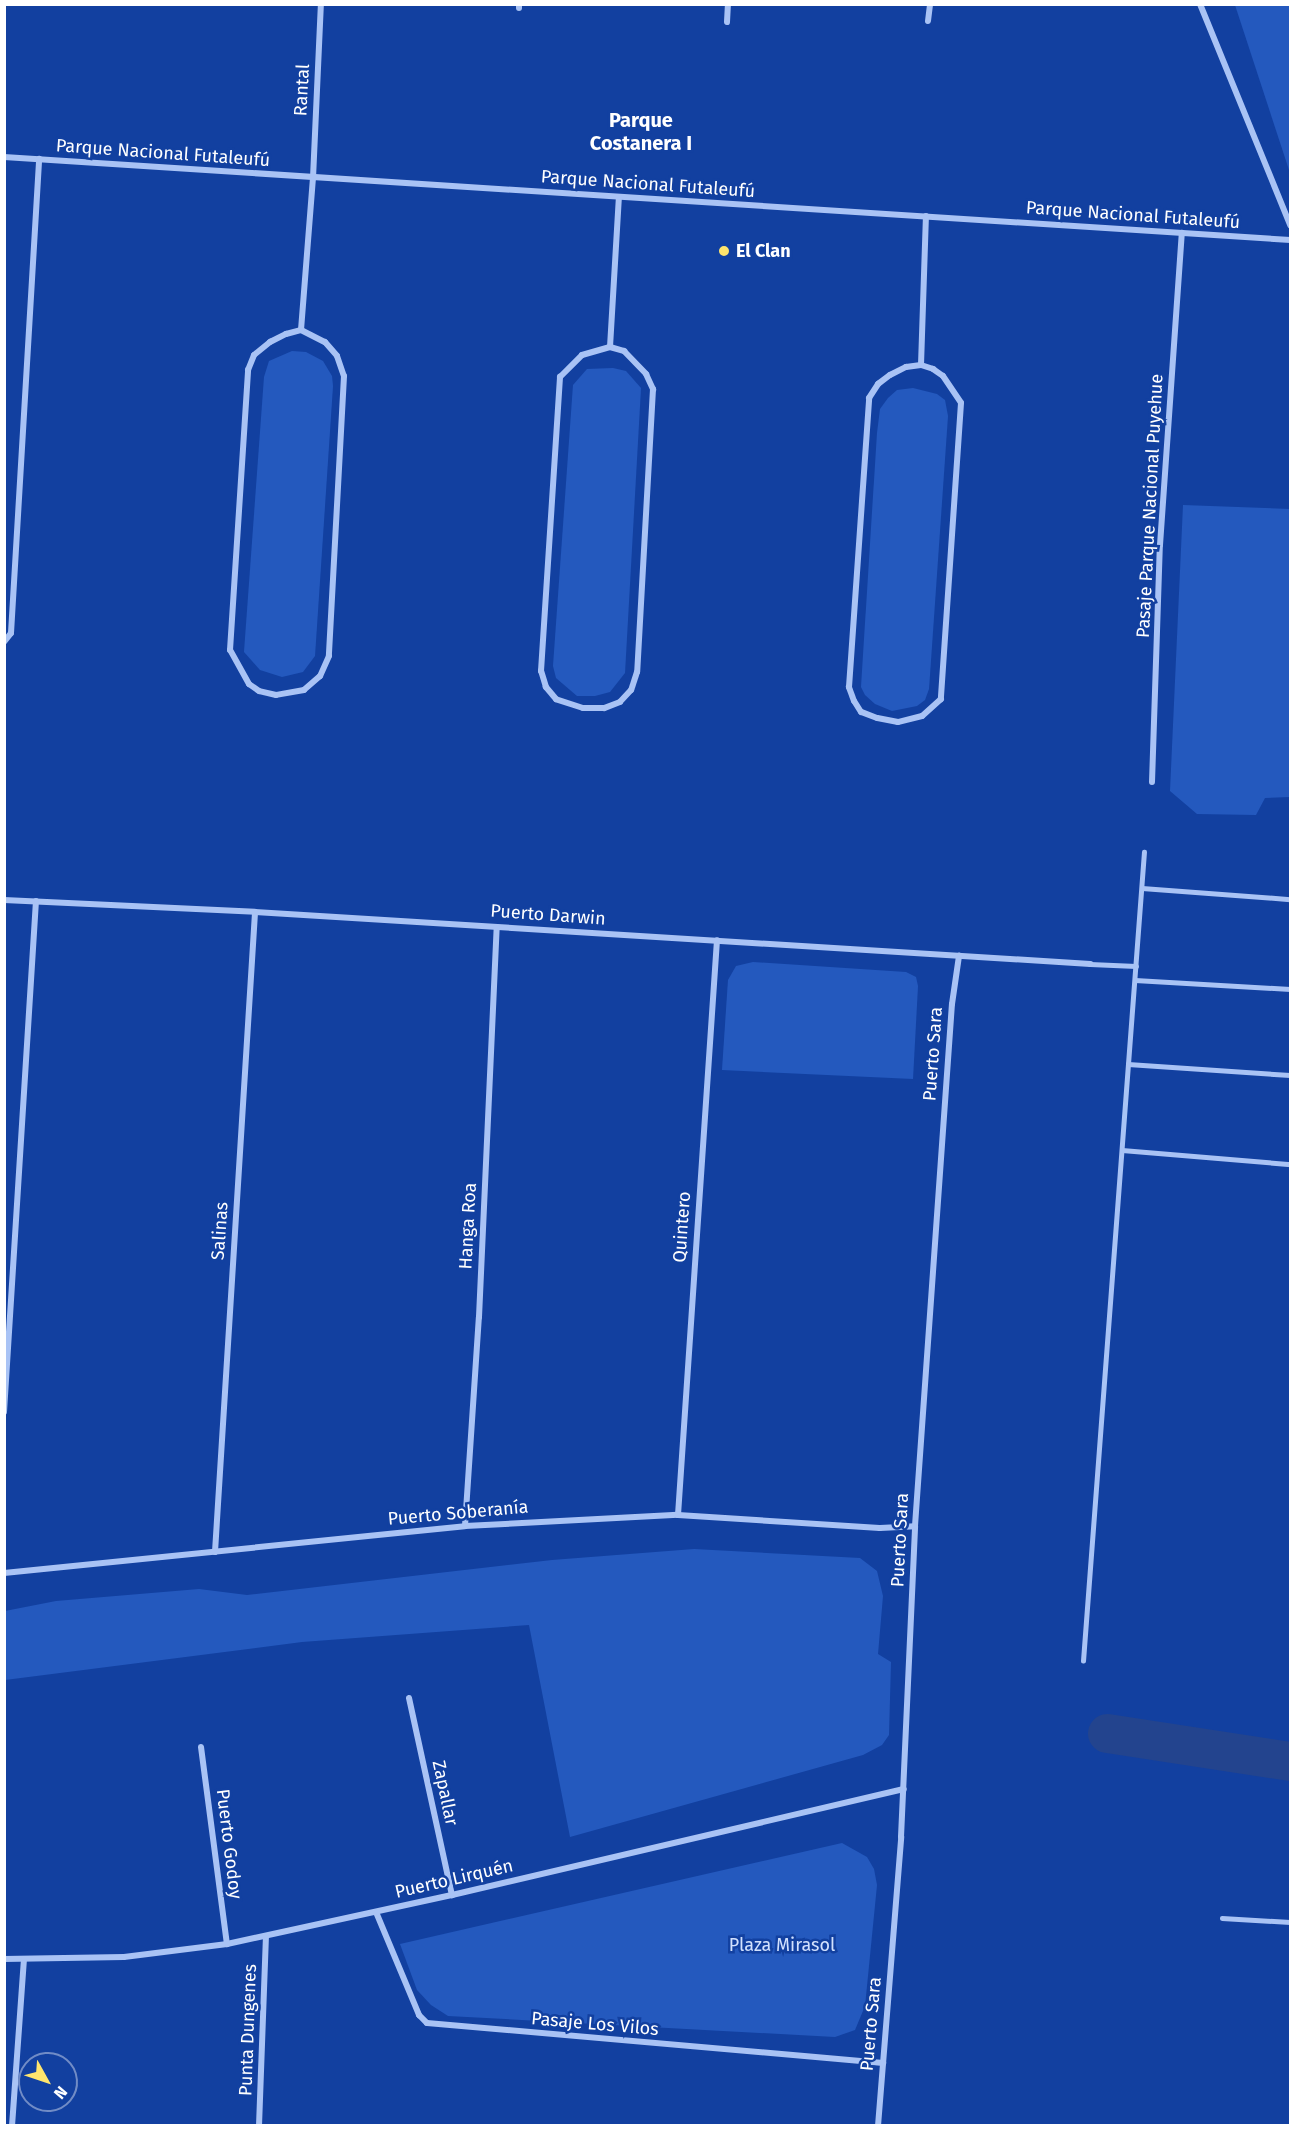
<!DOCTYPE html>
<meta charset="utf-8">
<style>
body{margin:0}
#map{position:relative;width:1295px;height:2130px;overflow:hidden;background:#1240a0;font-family:"Fira Sans",sans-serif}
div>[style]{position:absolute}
.green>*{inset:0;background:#2459be}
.canal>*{height:39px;margin:-19.5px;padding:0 19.5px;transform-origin:19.5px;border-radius:19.5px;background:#23448e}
.lane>*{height:4.5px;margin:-2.25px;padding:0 2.25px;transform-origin:2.25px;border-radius:2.25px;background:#a9c3f5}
.street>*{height:6px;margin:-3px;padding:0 3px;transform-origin:3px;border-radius:3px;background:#a9c3f5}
.dots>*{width:16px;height:16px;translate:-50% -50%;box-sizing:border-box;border:3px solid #1240a0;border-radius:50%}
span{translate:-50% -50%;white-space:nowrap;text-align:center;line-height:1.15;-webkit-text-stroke:5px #1240a0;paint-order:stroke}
.street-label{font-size:18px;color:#fff}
.poi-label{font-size:18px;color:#fff;font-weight:700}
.left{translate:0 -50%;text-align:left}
.park-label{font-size:18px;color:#d2e1fe}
.neighbourhood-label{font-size:20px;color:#fff;font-weight:700}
.frame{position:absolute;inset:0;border:6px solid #fff;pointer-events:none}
.north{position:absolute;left:18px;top:2052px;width:60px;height:60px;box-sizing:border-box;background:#1240a0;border:2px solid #718cc6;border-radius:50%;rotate:130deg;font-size:16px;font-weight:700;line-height:24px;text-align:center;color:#fff}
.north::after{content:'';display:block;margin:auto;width:21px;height:27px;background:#ffe56d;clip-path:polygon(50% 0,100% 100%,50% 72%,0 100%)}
</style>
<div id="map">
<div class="green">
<div style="clip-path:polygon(1235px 5px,1290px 5px,1290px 173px)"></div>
<div style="clip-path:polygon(292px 351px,306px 352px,323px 361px,332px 376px,333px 386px,315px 656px,303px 672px,282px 677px,260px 670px,244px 652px,264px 377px,269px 361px)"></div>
<div style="clip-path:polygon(613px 368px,626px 371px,641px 388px,625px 673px,610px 692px,595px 696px,577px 696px,556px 678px,553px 666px,573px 385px,587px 369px)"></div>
<div style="clip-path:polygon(913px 388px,937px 394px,945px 400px,948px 416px,929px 689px,925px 700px,917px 706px,892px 711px,875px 704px,865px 695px,861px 687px,877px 433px,880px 409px,888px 398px,897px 390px)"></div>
<div style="clip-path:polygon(1183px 505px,1290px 509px,1290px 797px,1265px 798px,1256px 815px,1197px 814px,1170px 791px)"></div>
<div style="clip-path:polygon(753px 962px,906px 972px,916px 977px,918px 986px,913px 1079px,722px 1070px,728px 980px,736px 966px)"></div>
<div style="clip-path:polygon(694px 1549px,860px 1558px,877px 1571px,883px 1596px,878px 1654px,891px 1662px,889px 1735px,882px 1745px,863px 1755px,570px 1837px,529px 1625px,302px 1642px,5px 1680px,5px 1611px,56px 1601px,199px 1589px,247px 1595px,552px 1560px)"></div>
<div style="clip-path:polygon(842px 1843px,867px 1857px,874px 1869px,877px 1885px,865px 2006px,855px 2030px,835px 2037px,448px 2016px,431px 2005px,417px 1990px,400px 1944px)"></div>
</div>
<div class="canal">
<div style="left:1107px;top:1733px;width:185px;rotate:8.7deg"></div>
</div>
<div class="lane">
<div style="left:1142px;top:888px;width:148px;rotate:4.3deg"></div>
<div style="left:1090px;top:964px;width:46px;rotate:2.5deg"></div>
<div style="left:1135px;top:980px;width:155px;rotate:3.3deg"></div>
<div style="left:1128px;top:1064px;width:162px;rotate:3.9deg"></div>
<div style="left:1122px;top:1150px;width:169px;rotate:4.8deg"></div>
<div style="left:1083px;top:1661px;width:811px;rotate:-85.69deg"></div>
<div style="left:1222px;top:1918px;width:68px;rotate:3.4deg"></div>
</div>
<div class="street">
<div style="left:1200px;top:4px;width:239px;rotate:67.8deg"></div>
<div style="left:519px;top:8px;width:4px;rotate:-90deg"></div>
<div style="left:928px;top:21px;width:17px;rotate:-83deg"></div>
<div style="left:727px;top:22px;width:18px;rotate:-87deg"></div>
<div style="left:4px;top:157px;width:1289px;rotate:3.69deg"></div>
<div style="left:301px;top:330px;width:27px;rotate:27deg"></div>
<div style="left:325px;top:342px;width:18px;rotate:49deg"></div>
<div style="left:337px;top:356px;width:21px;rotate:71deg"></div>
<div style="left:344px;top:376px;width:280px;rotate:93.1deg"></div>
<div style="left:329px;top:656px;width:22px;rotate:114deg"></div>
<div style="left:320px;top:676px;width:21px;rotate:139deg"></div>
<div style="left:304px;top:690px;width:28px;rotate:170deg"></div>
<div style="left:276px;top:695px;width:17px;rotate:-167deg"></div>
<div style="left:259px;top:691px;width:12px;rotate:-145deg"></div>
<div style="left:249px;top:684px;width:39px;rotate:-119deg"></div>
<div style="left:230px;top:650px;width:281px;rotate:-86.3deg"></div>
<div style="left:248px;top:370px;width:16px;rotate:-68deg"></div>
<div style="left:254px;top:355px;width:21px;rotate:-39deg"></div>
<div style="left:270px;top:342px;width:18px;rotate:-27deg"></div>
<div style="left:286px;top:334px;width:16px;rotate:-15deg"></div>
<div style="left:301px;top:330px;width:152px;rotate:-85.5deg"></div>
<div style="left:313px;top:178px;width:174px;rotate:-87.4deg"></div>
<div style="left:610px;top:347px;width:15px;rotate:16deg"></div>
<div style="left:624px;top:351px;width:32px;rotate:46deg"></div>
<div style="left:646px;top:374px;width:17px;rotate:65deg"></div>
<div style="left:653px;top:389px;width:283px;rotate:93.2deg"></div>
<div style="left:637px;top:672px;width:19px;rotate:108deg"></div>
<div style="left:631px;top:690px;width:16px;rotate:133deg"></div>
<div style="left:620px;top:702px;width:17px;rotate:159deg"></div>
<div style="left:604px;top:708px;width:21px;rotate:180deg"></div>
<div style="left:583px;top:708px;width:28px;rotate:-162deg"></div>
<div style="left:556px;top:699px;width:16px;rotate:-130deg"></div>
<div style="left:546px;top:687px;width:17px;rotate:-107deg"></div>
<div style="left:541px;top:671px;width:295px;rotate:-86.3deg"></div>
<div style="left:560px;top:377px;width:31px;rotate:-45deg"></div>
<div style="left:582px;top:355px;width:29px;rotate:-16deg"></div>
<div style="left:610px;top:347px;width:150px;rotate:-86.6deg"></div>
<div style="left:921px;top:365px;width:13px;rotate:18deg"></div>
<div style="left:933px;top:369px;width:12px;rotate:35deg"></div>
<div style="left:943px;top:376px;width:32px;rotate:56deg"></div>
<div style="left:961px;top:403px;width:297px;rotate:93.9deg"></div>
<div style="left:941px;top:699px;width:25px;rotate:138deg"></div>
<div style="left:922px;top:716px;width:25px;rotate:166deg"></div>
<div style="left:898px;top:722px;width:21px;rotate:-169deg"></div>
<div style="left:877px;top:718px;width:17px;rotate:-159deg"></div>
<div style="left:861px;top:712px;width:13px;rotate:-122deg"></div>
<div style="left:854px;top:701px;width:15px;rotate:-110deg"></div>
<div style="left:849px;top:687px;width:290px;rotate:-86deg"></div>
<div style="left:869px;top:398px;width:17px;rotate:-57deg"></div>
<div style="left:878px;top:384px;width:15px;rotate:-37deg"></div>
<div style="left:890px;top:375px;width:18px;rotate:-27deg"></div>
<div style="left:906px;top:367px;width:15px;rotate:-8deg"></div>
<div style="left:921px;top:365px;width:149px;rotate:-88.1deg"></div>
<div style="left:4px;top:642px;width:11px;rotate:-52deg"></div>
<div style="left:11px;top:633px;width:475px;rotate:-86.6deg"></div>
<div style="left:1152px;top:782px;width:237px;rotate:-88.1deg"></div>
<div style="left:1160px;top:545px;width:313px;rotate:-86deg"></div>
<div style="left:4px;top:900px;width:251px;rotate:2.7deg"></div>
<div style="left:255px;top:912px;width:837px;rotate:3.56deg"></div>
<div style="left:4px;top:1412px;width:512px;rotate:-86.42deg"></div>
<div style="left:678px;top:1515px;width:576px;rotate:-86.12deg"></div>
<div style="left:465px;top:1526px;width:209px;rotate:-86.2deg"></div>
<div style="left:479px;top:1317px;width:390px;rotate:-87.4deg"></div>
<div style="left:215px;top:1552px;width:641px;rotate:-86.42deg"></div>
<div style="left:4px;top:1573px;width:463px;rotate:-5.8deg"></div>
<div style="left:465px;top:1526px;width:213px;rotate:-3deg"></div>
<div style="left:678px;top:1515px;width:202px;rotate:3.7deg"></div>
<div style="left:880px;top:1528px;width:35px;rotate:-3deg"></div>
<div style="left:409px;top:1698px;width:202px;rotate:77.7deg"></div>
<div style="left:201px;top:1747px;width:199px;rotate:82.5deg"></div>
<div style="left:376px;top:1912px;width:112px;rotate:67.3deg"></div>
<div style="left:419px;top:2015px;width:11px;rotate:45deg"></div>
<div style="left:427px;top:2023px;width:458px;rotate:5deg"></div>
<div style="left:4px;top:1959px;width:120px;rotate:-1deg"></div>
<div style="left:124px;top:1957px;width:104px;rotate:-7.2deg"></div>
<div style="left:227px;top:1944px;width:230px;rotate:-12.3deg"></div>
<div style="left:452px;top:1895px;width:464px;rotate:-13.2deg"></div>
<div style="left:12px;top:2126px;width:167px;rotate:-85.9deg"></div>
<div style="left:259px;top:2126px;width:190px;rotate:-87.9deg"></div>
<div style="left:878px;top:2126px;width:290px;rotate:-85.4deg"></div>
<div style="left:901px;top:1837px;width:311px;rotate:-87.4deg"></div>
<div style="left:915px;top:1526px;width:523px;rotate:-85.95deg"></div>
<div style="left:952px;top:1004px;width:49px;rotate:-81.7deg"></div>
</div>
<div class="dots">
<div style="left:724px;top:251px;background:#ffe56d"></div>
</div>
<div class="street-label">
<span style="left:302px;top:90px;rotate:-87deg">Rantal</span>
<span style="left:163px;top:153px;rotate:4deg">Parque Nacional Futaleufú</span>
<span style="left:648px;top:184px;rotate:4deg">Parque Nacional Futaleufú</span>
<span style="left:1133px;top:215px;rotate:4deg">Parque Nacional Futaleufú</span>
<span style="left:1150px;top:506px;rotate:-87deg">Pasaje Parque Nacional Puyehue</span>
<span style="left:548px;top:915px;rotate:4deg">Puerto Darwin</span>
<span style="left:933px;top:1054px;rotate:-86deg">Puerto Sara</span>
<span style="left:468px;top:1226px;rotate:-87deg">Hanga Roa</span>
<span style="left:682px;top:1227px;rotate:-86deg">Quintero</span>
<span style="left:220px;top:1231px;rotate:-86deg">Salinas</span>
<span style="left:458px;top:1513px;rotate:-5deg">Puerto Soberanía</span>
<span style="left:900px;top:1540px;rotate:-87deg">Puerto Sara</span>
<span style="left:445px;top:1793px;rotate:78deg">Zapallar</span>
<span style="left:229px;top:1844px;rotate:83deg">Puerto Godoy</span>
<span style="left:454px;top:1879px;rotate:-13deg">Puerto Lirquén</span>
<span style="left:595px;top:2024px;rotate:5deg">Pasaje Los Vilos</span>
<span style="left:871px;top:2024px;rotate:-85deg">Puerto Sara</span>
<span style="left:248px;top:2030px;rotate:-88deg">Punta Dungenes</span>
</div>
<div class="poi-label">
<span class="left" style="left:736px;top:251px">El Clan</span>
</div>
<div class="park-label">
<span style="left:782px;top:1945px">Plaza Mirasol</span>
</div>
<div class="neighbourhood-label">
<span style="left:641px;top:132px">Parque<br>Costanera I</span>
</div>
<div class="frame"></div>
<div class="north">N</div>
</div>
